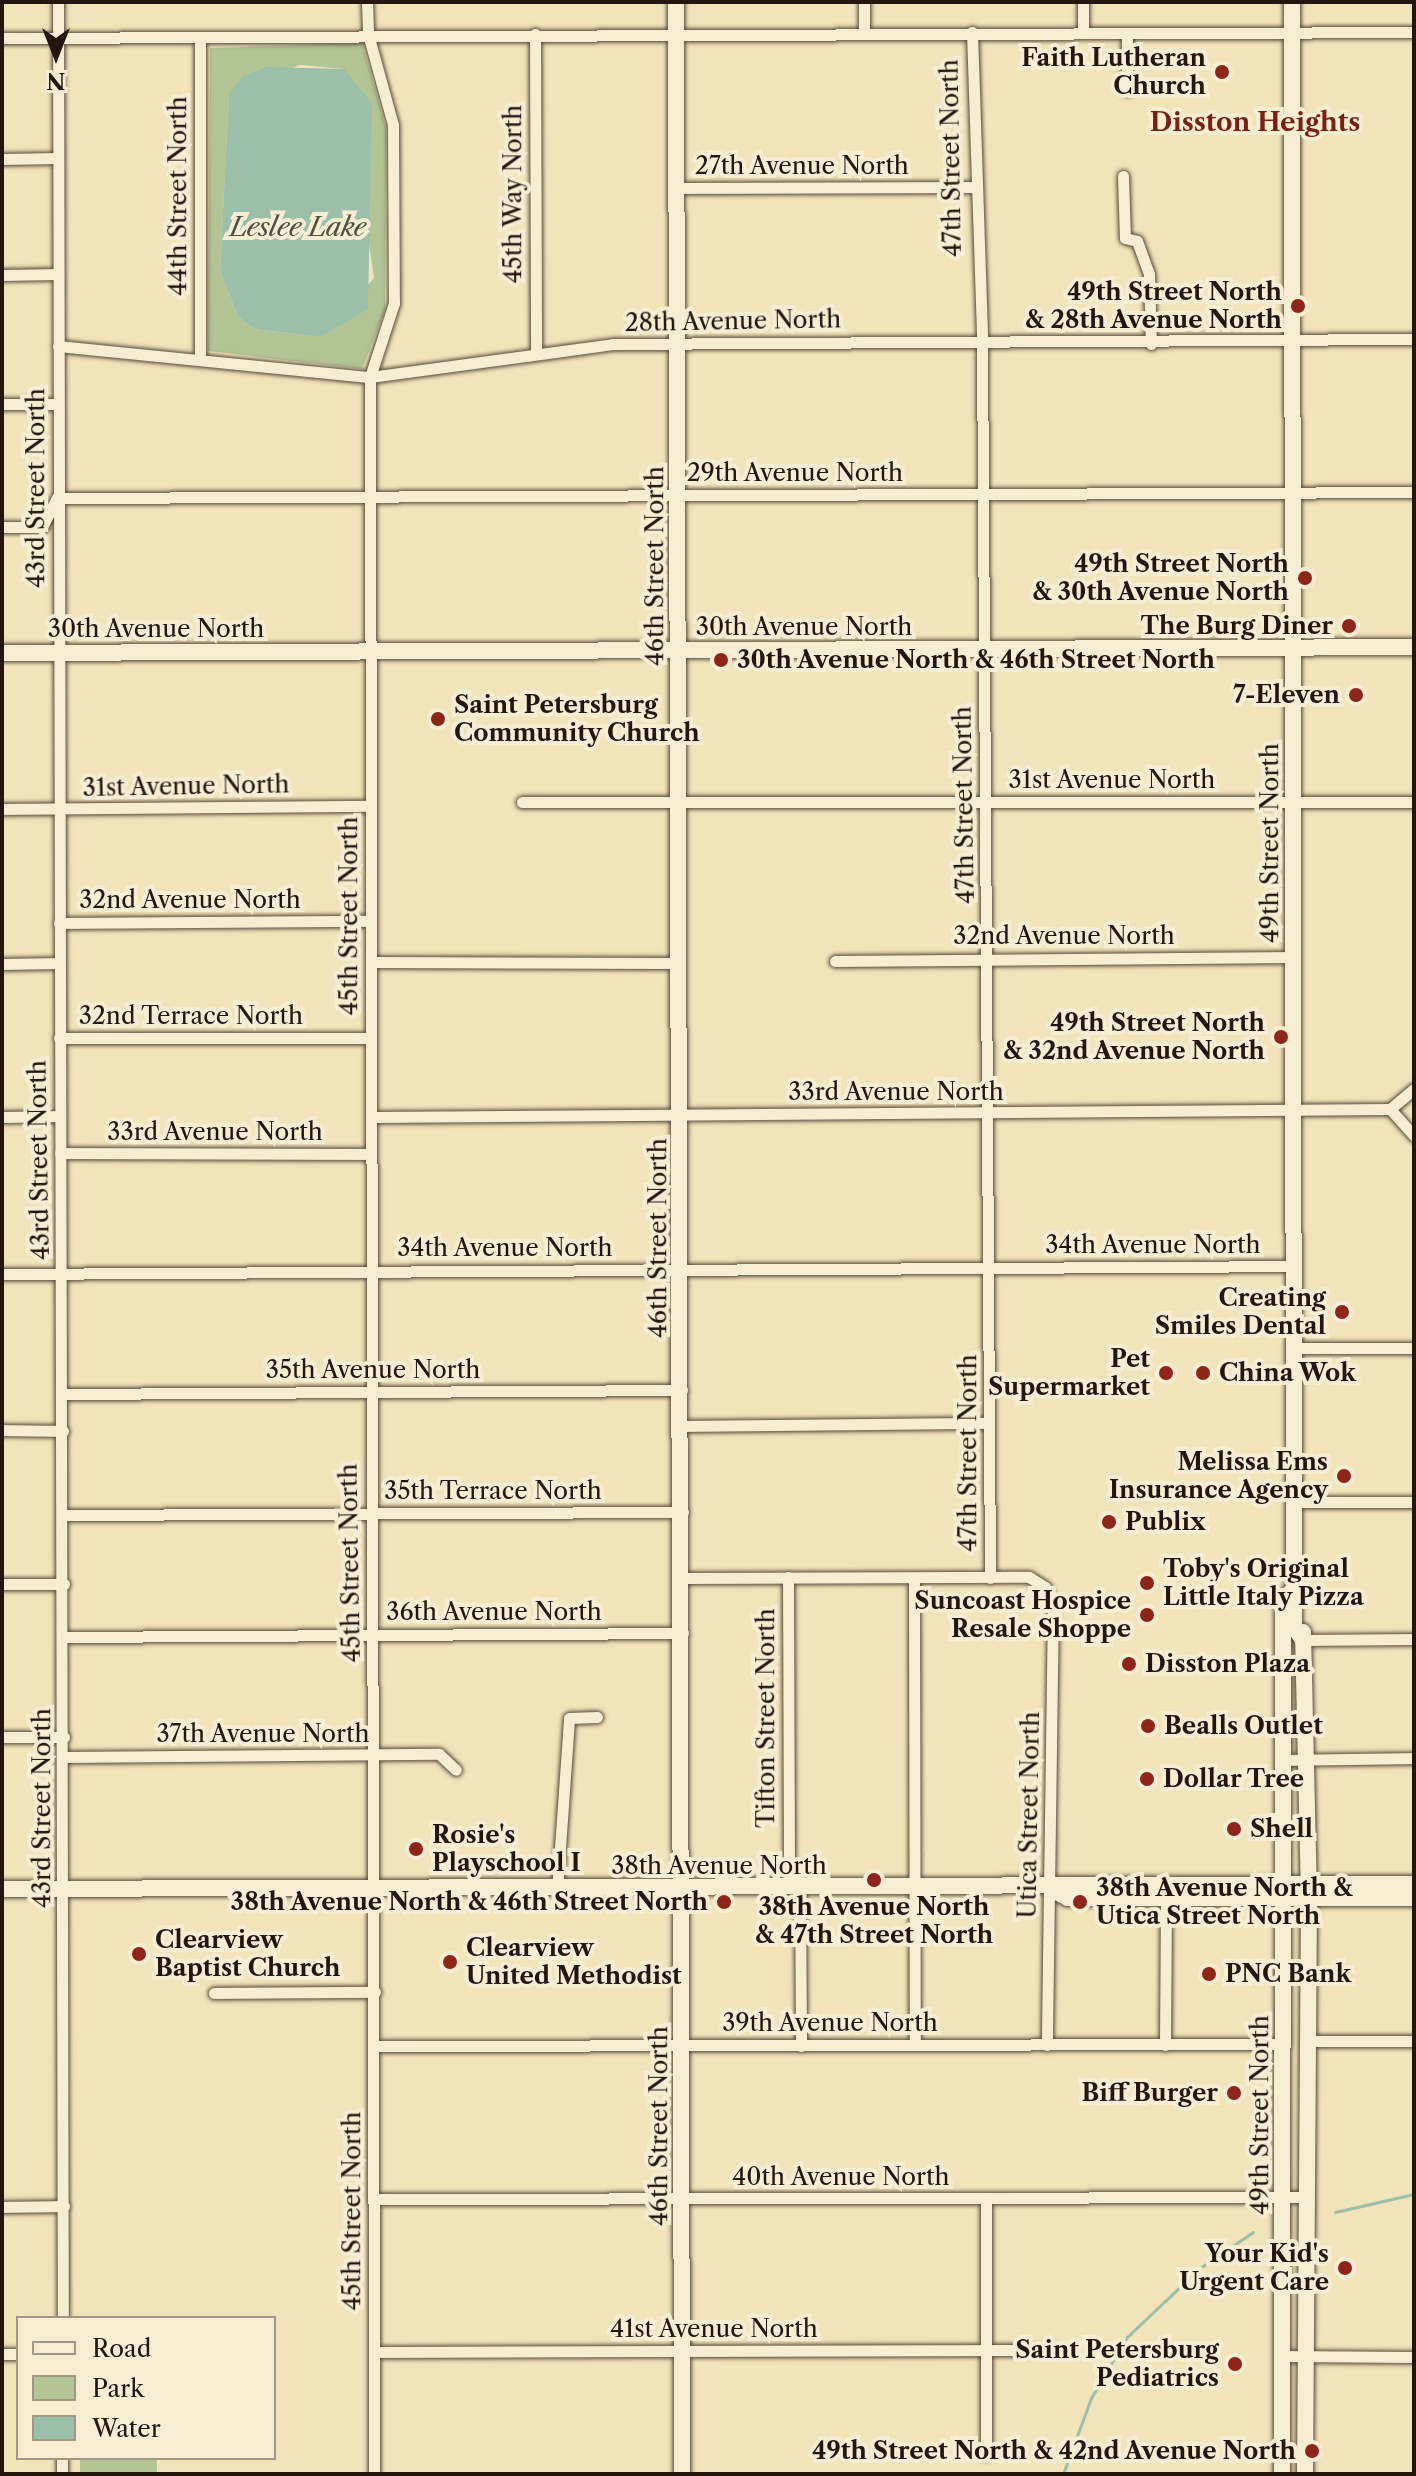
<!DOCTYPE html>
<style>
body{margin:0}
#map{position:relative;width:1416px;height:2476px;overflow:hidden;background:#f1e4bb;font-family:"Libre Caslon Text",serif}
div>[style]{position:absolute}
.green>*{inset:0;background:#b3c595;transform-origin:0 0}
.water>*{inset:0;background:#9cbfaa}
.stream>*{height:3px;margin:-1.5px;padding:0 1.5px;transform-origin:1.5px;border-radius:1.5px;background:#9cbfaa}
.roads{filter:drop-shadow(0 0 2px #574939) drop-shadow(0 0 2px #574939)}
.street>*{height:11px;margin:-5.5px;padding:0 5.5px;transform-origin:5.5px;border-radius:5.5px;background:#f6edd3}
.secondary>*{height:16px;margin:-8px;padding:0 8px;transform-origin:8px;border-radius:8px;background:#f6edd3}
.dots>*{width:22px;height:22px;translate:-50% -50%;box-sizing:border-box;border:4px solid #f6edd3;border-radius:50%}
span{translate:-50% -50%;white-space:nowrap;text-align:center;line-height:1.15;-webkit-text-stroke:8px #f6edd3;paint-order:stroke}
.poi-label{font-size:24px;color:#24150e;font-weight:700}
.right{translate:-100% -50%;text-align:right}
.left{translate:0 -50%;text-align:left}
.street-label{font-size:24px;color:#24150e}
.neighbourhood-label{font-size:26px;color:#7a1f14;font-weight:700}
.water-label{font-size:26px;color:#4e5045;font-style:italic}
.frame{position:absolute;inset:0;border:4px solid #24150e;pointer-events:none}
.legend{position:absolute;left:16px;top:2316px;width:260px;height:144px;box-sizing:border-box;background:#f6edd3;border:2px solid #a29784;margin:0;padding:10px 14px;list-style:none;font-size:24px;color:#24150e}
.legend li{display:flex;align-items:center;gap:16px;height:40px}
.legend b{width:40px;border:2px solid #a29784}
.north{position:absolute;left:16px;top:16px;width:80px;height:80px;-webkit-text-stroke:6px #f6edd3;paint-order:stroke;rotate:180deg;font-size:22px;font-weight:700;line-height:32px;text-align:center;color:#24150e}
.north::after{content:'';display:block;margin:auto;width:28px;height:36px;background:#24150e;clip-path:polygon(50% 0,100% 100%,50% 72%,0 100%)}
</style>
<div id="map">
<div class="green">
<div style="clip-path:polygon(evenodd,362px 43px,386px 128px,385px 310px,362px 369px,208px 351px,210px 48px,362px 43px,300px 65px,344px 69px,374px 278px,320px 337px,255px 329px,238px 317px,220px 271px,229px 94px,300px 65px)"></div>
<div style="left:80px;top:2458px;width:77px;height:16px"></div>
</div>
<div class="water">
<div style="clip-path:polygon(266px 67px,344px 69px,372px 103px,368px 309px,320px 337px,255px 329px,238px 317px,220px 271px,229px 94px,243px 76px)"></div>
</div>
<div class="stream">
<div style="left:1335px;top:2212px;width:81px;rotate:-12.8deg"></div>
<div style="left:1063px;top:2474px;width:81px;rotate:-69.8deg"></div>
<div style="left:1091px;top:2398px;width:71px;rotate:-59.5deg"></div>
<div style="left:1127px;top:2337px;width:100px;rotate:-43.4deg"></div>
<div style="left:1200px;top:2268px;width:64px;rotate:-34.2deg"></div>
</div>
<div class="roads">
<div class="street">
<div style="left:58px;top:2px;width:2316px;rotate:89.88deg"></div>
<div style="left:367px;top:2px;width:32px;rotate:88deg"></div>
<div style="left:368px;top:34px;width:94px;rotate:74.6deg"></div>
<div style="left:393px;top:125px;width:178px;rotate:89.7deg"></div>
<div style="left:394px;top:303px;width:78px;rotate:108deg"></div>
<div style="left:370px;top:377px;width:2097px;rotate:89.89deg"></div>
<div style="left:1083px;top:2px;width:30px;rotate:90deg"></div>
<div style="left:972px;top:32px;width:309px;rotate:88.1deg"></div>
<div style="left:982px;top:341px;width:1237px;rotate:89.63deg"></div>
<div style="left:864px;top:33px;width:31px;rotate:-90deg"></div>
<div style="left:1127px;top:33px;width:57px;rotate:90deg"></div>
<div style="left:535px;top:34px;width:320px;rotate:89.8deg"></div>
<div style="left:200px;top:37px;width:317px;rotate:90deg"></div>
<div style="left:2px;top:38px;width:1412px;rotate:-0.24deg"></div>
<div style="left:2px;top:159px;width:56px;rotate:-1deg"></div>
<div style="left:1123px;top:176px;width:62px;rotate:88.2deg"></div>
<div style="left:1125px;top:238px;width:12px;rotate:14deg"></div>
<div style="left:1137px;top:241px;width:35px;rotate:70deg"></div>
<div style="left:1149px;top:274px;width:70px;rotate:88.4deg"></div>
<div style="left:678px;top:188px;width:295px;rotate:-0.2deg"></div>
<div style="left:2px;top:275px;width:56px;rotate:-1deg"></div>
<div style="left:58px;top:346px;width:314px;rotate:5.7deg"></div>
<div style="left:370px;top:377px;width:245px;rotate:-7.7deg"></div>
<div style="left:613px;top:344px;width:801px;rotate:-0.36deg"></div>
<div style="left:2px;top:404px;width:56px"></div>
<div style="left:2px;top:527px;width:40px"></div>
<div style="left:42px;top:527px;width:33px;rotate:-63deg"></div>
<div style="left:57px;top:498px;width:1357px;rotate:-0.25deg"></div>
<div style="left:522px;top:802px;width:892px"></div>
<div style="left:2px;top:809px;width:368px;rotate:-0.5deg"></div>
<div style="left:59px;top:923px;width:311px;rotate:-0.4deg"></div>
<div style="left:835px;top:961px;width:459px;rotate:-0.5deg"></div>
<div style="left:374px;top:962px;width:306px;rotate:0.2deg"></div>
<div style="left:2px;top:964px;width:57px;rotate:-1deg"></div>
<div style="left:59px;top:1038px;width:312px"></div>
<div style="left:1390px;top:1109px;width:36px;rotate:48deg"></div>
<div style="left:2px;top:1117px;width:58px;rotate:-1deg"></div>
<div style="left:372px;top:1117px;width:1018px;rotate:-0.45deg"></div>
<div style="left:1390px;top:1109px;width:31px;rotate:-40deg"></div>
<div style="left:60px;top:1153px;width:309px;rotate:0.2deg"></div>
<div style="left:2px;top:1274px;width:1293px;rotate:-0.35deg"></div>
<div style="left:1296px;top:1348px;width:118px"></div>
<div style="left:64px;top:1394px;width:618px;rotate:-0.37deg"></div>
<div style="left:682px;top:1426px;width:307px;rotate:-0.6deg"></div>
<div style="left:2px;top:1430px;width:61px;rotate:0.9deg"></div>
<div style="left:1295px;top:1502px;width:119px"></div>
<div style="left:64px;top:1515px;width:619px;rotate:-0.28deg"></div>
<div style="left:788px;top:1577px;width:298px;rotate:89.8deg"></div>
<div style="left:789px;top:1875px;width:19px;rotate:54deg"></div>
<div style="left:800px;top:1890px;width:156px;rotate:89.6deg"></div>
<div style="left:683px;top:1578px;width:346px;rotate:-0.2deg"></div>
<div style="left:1029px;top:1577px;width:19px;rotate:32deg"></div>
<div style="left:1045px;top:1587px;width:19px;rotate:65deg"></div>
<div style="left:1053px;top:1604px;width:441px;rotate:90.8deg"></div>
<div style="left:914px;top:1578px;width:467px;rotate:89.9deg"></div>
<div style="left:2px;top:1584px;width:62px"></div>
<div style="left:66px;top:1637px;width:617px;rotate:-0.37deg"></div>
<div style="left:1303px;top:1640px;width:111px;rotate:-0.5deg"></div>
<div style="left:2px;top:1737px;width:62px"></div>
<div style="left:65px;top:1757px;width:374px;rotate:-0.5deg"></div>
<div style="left:439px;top:1754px;width:23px;rotate:43deg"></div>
<div style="left:1286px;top:1760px;width:128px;rotate:-0.9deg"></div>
<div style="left:557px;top:1891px;width:173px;rotate:-86deg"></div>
<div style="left:569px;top:1718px;width:28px;rotate:-2deg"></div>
<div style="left:214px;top:1993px;width:161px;rotate:-0.4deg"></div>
<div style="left:1307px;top:2041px;width:107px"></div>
<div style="left:1165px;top:2045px;width:145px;rotate:-89.6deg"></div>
<div style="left:374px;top:2046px;width:911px;rotate:-0.13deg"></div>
<div style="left:374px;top:2199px;width:933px;rotate:-0.12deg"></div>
<div style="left:2px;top:2207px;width:62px;rotate:-0.9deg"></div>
<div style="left:374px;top:2352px;width:679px;rotate:-0.17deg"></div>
<div style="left:2px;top:2354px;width:16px"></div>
<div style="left:1283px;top:2356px;width:131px;rotate:0.4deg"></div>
<div style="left:986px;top:2454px;width:254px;rotate:-90deg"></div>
<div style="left:62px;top:2474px;width:16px;rotate:-90deg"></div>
</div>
<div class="secondary">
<div style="left:676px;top:2px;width:2472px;rotate:89.86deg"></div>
<div style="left:1292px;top:2px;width:1625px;rotate:89.93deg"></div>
<div style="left:1294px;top:1627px;width:16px;rotate:55deg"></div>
<div style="left:2px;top:653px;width:1412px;rotate:-0.24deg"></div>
<div style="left:1303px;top:1632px;width:269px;rotate:88.7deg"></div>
<div style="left:1309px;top:1901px;width:573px;rotate:90.4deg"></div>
<div style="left:2px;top:1889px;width:1412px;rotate:-0.2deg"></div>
<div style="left:1051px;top:1889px;width:19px;rotate:28deg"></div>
<div style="left:1068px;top:1898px;width:346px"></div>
<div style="left:1282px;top:2474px;width:873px;rotate:-89.93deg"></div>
<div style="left:1283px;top:1601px;width:18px;rotate:-49deg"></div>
</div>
</div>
<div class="dots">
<div style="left:1222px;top:72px;background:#8f2418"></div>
<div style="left:1298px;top:306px;background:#8f2418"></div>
<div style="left:1305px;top:578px;background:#8f2418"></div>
<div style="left:1349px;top:626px;background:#8f2418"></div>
<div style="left:721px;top:660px;background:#8f2418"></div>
<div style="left:1356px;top:695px;background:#8f2418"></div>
<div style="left:438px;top:719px;background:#8f2418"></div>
<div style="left:1281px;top:1037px;background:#8f2418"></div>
<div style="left:1342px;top:1312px;background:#8f2418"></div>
<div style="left:1166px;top:1373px;background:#8f2418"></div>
<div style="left:1203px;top:1373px;background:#8f2418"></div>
<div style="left:1344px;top:1476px;background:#8f2418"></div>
<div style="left:1109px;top:1522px;background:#8f2418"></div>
<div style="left:1147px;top:1583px;background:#8f2418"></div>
<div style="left:1147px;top:1615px;background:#8f2418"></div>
<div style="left:1129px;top:1664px;background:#8f2418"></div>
<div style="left:1148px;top:1726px;background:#8f2418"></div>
<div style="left:1147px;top:1779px;background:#8f2418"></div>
<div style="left:1234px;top:1829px;background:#8f2418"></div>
<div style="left:416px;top:1849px;background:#8f2418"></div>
<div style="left:874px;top:1880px;background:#8f2418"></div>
<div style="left:724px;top:1902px;background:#8f2418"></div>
<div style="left:1080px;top:1902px;background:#8f2418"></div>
<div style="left:139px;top:1954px;background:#8f2418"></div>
<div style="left:450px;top:1962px;background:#8f2418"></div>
<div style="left:1209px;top:1974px;background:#8f2418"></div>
<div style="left:1234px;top:2093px;background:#8f2418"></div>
<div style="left:1345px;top:2268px;background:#8f2418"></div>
<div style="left:1235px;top:2364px;background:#8f2418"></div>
<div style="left:1312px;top:2451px;background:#8f2418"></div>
</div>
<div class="poi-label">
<span class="right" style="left:1206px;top:72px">Faith Lutheran<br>Church</span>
<span class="right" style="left:1282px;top:306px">49th Street North<br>&amp; 28th Avenue North</span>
<span class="right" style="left:1289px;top:578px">49th Street North<br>&amp; 30th Avenue North</span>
<span class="right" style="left:1333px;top:626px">The Burg Diner</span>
<span class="left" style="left:737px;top:660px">30th Avenue North &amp; 46th Street North</span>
<span class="right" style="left:1340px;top:695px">7-Eleven</span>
<span class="left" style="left:454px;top:719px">Saint Petersburg<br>Community Church</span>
<span class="right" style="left:1265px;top:1037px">49th Street North<br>&amp; 32nd Avenue North</span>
<span class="right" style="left:1326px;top:1312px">Creating<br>Smiles Dental</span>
<span class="right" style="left:1150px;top:1373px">Pet<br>Supermarket</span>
<span class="left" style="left:1219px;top:1373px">China Wok</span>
<span class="right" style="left:1328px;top:1476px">Melissa Ems<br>Insurance Agency</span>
<span class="left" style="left:1125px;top:1522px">Publix</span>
<span class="left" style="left:1163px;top:1583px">Toby's Original<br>Little Italy Pizza</span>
<span class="right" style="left:1131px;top:1615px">Suncoast Hospice<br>Resale Shoppe</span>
<span class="left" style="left:1145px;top:1664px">Disston Plaza</span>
<span class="left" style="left:1164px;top:1726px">Bealls Outlet</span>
<span class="left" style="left:1163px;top:1779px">Dollar Tree</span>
<span class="left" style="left:1250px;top:1829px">Shell</span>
<span class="left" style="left:432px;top:1849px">Rosie's<br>Playschool I</span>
<span class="left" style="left:1096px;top:1902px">38th Avenue North &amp;<br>Utica Street North</span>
<span class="right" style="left:708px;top:1902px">38th Avenue North &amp; 46th Street North</span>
<span style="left:874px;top:1921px">38th Avenue North<br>&amp; 47th Street North</span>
<span class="left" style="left:155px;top:1954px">Clearview<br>Baptist Church</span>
<span class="left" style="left:466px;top:1962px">Clearview<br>United Methodist</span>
<span class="left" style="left:1225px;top:1974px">PNC Bank</span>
<span class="right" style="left:1218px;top:2093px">Biff Burger</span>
<span class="right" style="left:1329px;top:2268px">Your Kid's<br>Urgent Care</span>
<span class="right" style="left:1219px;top:2364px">Saint Petersburg<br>Pediatrics</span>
<span class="right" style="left:1296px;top:2451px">49th Street North &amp; 42nd Avenue North</span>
</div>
<div class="street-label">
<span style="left:951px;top:158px;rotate:-91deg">47th Street North</span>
<span style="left:802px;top:166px">27th Avenue North</span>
<span style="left:513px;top:194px;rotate:-90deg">45th Way North</span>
<span style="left:178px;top:196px;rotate:-90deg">44th Street North</span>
<span style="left:733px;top:321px;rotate:-1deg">28th Avenue North</span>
<span style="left:795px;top:473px">29th Avenue North</span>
<span style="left:36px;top:488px;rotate:-90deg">43rd Street North</span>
<span style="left:655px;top:566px;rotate:-90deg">46th Street North</span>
<span style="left:804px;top:627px">30th Avenue North</span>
<span style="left:156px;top:629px">30th Avenue North</span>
<span style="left:1112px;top:780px">31st Avenue North</span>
<span style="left:186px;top:786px;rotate:-1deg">31st Avenue North</span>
<span style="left:964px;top:805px;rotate:-91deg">47th Street North</span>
<span style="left:1270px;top:843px;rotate:-90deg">49th Street North</span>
<span style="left:190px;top:900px">32nd Avenue North</span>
<span style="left:349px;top:916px;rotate:-90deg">45th Street North</span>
<span style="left:1064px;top:936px">32nd Avenue North</span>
<span style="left:191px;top:1016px">32nd Terrace North</span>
<span style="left:896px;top:1092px">33rd Avenue North</span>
<span style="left:215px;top:1132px">33rd Avenue North</span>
<span style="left:39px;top:1160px;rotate:-91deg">43rd Street North</span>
<span style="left:658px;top:1238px;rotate:-90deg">46th Street North</span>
<span style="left:1153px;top:1245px">34th Avenue North</span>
<span style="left:505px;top:1248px">34th Avenue North</span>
<span style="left:373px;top:1370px">35th Avenue North</span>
<span style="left:968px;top:1453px;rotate:-90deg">47th Street North</span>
<span style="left:493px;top:1491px">35th Terrace North</span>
<span style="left:350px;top:1563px;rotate:-91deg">45th Street North</span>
<span style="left:494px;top:1612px">36th Avenue North</span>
<span style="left:766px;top:1718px;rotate:-90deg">Tifton Street North</span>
<span style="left:263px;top:1734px">37th Avenue North</span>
<span style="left:42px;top:1808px;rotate:-90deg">43rd Street North</span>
<span style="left:1029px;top:1815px;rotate:-89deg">Utica Street North</span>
<span style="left:719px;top:1866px">38th Avenue North</span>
<span style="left:830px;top:2023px">39th Avenue North</span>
<span style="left:1260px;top:2115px;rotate:-90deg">49th Street North</span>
<span style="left:659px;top:2126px;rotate:-90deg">46th Street North</span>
<span style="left:841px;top:2177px">40th Avenue North</span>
<span style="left:352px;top:2211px;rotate:-90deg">45th Street North</span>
<span style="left:714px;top:2329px">41st Avenue North</span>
</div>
<div class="neighbourhood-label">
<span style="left:1255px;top:123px">Disston Heights</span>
</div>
<div class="water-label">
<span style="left:298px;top:228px">Leslee Lake</span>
</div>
<div class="frame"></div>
<ul class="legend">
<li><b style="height:10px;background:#f6edd3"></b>Road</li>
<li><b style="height:22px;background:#b3c595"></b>Park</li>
<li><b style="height:22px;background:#9cbfaa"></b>Water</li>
</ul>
<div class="north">N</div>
</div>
